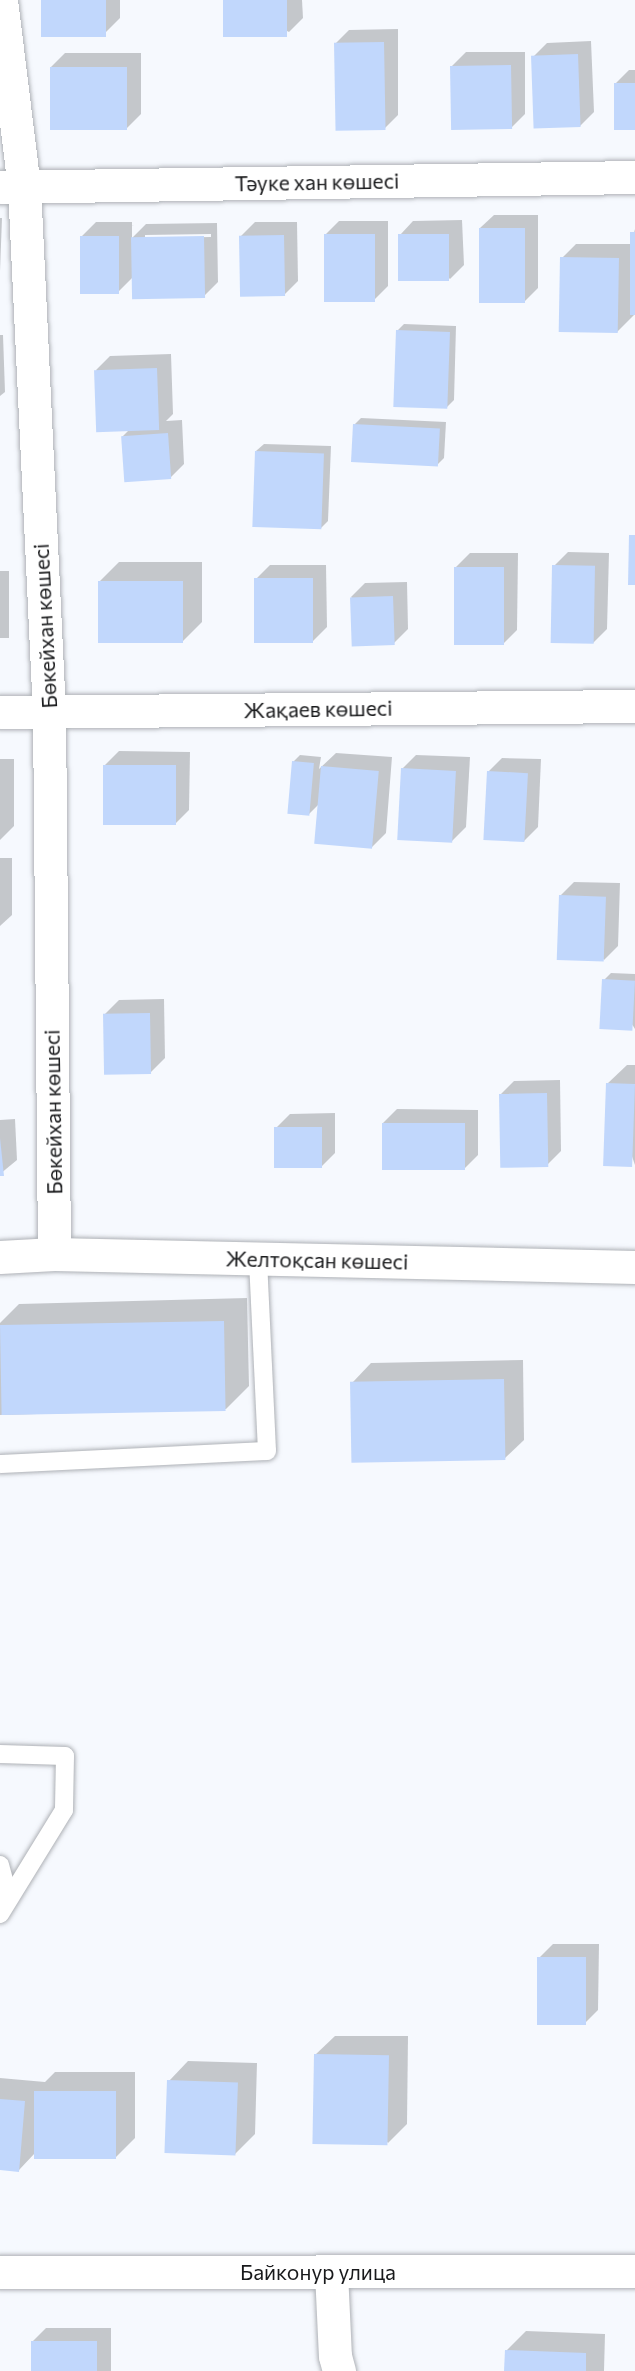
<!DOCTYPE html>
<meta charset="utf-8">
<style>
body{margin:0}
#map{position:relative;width:635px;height:2371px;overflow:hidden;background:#f6f9fe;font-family:Commissioner,sans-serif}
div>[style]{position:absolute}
.shadow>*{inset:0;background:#0003;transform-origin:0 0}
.building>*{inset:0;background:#c1d7fc;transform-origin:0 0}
.roads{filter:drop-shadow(0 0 2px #aeb1b6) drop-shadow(0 0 2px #aeb1b6)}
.service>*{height:18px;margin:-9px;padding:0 9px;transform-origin:9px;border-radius:9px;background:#fff}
.minor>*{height:33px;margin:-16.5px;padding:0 16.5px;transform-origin:16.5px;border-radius:16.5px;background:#fff}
.tertiary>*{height:33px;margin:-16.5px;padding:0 16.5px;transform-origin:16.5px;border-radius:16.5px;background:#fff}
span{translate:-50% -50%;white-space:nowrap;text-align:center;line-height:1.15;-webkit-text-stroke:6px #fff;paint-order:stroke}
.street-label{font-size:21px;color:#18191b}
</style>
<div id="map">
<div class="shadow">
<div style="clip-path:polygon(42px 0,120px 0,120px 18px,106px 32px)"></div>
<div style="clip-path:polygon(225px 0,302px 0,303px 18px,289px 32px)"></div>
<div style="clip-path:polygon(398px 29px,398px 115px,384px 129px,335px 44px,349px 30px)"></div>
<div style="clip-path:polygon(591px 41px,594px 112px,580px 126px,533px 57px,547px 43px)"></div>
<div style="clip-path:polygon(466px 52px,525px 52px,525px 114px,511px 128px,452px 66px)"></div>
<div style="clip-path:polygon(65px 53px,141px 53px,141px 114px,127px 128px,51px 67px)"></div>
<div style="clip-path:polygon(629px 70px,635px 70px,635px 128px,615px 84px)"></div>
<div style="clip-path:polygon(494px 215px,538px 215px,538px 288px,524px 302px,480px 228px)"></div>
<div style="clip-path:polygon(0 218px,2px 218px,0 272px)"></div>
<div style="clip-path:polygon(462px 220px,464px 265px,450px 279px,400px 235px,413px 221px)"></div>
<div style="clip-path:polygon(339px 221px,388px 221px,388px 286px,374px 300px,325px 235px)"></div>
<div style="clip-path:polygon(evenodd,96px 222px,132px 222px,132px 238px,146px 224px,217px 223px,218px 282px,204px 296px,133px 277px,118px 292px,82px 236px,96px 222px,211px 234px,211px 237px,145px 238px,145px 235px,211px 234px)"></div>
<div style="clip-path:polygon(255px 222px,297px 222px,298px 281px,284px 295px,241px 236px)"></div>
<div style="clip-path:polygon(635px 229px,635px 314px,617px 332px,562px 258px,576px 244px,631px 244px)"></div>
<div style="clip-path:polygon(404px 324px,456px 326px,454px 400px,447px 407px,397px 331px)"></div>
<div style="clip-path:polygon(0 335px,3px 335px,5px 392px,0 396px)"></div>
<div style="clip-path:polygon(171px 354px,173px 414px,166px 421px,182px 420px,184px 464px,170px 478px,122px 437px,130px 429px,96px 370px,110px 356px)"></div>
<div style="clip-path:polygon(361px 418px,446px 422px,444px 458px,437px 465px,354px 425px)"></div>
<div style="clip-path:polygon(264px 444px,331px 446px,328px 521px,321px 528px,256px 451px)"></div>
<div style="clip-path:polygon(568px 552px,609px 553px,607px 629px,593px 643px,554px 566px)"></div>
<div style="clip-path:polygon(470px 553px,518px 553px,517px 630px,503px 644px,456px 567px)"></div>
<div style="clip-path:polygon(119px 562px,202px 562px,202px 622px,183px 641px,99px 582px)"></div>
<div style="clip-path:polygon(270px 565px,326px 565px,327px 627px,313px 641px,256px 579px)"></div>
<div style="left:0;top:571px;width:9px;height:67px"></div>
<div style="clip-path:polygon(407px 582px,408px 629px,394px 643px,351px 597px,365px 583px)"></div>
<div style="clip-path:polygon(119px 751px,190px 752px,189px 810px,175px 824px,105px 765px)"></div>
<div style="clip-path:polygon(336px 753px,392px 757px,386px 833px,372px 847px,319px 804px,309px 814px,293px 762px,300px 755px,321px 757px,319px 769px)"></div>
<div style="clip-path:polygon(416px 755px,470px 757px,466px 827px,452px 841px,402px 769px)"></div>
<div style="clip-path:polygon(502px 758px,541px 759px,538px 827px,524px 841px,488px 772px)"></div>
<div style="clip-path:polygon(0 759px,14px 759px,14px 826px,0 840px)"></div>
<div style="clip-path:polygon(0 858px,12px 858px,12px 915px,0 926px)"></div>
<div style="clip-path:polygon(574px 882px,620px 883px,618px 946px,604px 960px,560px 896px)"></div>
<div style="clip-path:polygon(611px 973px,635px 974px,635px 1029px,604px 980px)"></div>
<div style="clip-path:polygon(164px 999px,165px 1058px,151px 1072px,105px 1014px,119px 1000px)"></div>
<div style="clip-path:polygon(627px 1065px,635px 1065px,635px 1165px,607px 1084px)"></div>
<div style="clip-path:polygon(560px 1080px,561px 1151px,547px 1165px,500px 1095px,514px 1081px)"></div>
<div style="clip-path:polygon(397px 1109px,478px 1110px,478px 1155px,464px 1169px,383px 1123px)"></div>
<div style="clip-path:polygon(335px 1113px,335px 1153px,321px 1167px,276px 1128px,290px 1114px)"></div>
<div style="clip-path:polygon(15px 1119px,17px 1160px,0 1174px,0 1120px)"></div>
<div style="clip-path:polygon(247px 1298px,249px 1386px,226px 1409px,0 1415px,0 1323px,19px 1304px)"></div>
<div style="clip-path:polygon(523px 1360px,524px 1440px,504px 1459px,352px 1383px,371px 1363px)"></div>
<div style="clip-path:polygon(553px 1944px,599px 1944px,598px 2010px,584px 2024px,539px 1958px)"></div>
<div style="clip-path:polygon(335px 2036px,408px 2036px,407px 2124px,388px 2143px,315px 2055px)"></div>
<div style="clip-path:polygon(188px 2061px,257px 2063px,255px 2134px,235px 2154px,169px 2081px)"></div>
<div style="clip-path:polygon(55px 2072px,135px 2072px,135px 2138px,115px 2158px,35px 2153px,19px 2170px,0 2168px,0 2078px,45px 2082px)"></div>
<div style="clip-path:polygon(46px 2328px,111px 2328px,111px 2371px,32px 2371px,32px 2342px)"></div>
<div style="clip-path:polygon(526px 2331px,605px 2334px,604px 2371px,505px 2371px,506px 2351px)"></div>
</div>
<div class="building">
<div style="left:41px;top:0;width:65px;height:37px"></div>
<div style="left:223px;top:0;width:64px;height:37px"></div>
<div style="left:384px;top:42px;width:88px;height:50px;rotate:89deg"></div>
<div style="left:578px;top:54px;width:73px;height:47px;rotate:88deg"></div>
<div style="left:511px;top:65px;width:64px;height:61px;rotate:89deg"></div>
<div style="left:50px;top:67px;width:77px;height:63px"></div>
<div style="left:614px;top:83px;width:21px;height:47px"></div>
<div style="left:479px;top:228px;width:46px;height:75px"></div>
<div style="left:630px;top:232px;width:5px;height:83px"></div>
<div style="left:324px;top:234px;width:51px;height:68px"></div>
<div style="left:398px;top:234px;width:51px;height:47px"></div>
<div style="left:284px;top:235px;width:61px;height:45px;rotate:89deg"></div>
<div style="left:80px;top:236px;width:39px;height:58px"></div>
<div style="left:204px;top:236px;width:62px;height:73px;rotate:89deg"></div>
<div style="left:560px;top:257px;width:59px;height:75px;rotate:1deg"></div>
<div style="left:396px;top:330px;width:54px;height:77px;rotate:2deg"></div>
<div style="left:157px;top:368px;width:62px;height:63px;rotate:88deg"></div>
<div style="left:353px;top:424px;width:87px;height:38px;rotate:3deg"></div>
<div style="left:168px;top:433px;width:46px;height:47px;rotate:86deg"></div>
<div style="left:255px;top:451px;width:69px;height:76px;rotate:2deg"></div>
<div style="clip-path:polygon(629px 535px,635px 535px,635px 585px,628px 585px)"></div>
<div style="left:552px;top:565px;width:43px;height:78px;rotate:1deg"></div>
<div style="left:454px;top:567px;width:50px;height:78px"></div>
<div style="left:254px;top:578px;width:59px;height:65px"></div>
<div style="left:98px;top:581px;width:85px;height:62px"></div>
<div style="left:393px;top:596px;width:49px;height:43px;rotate:88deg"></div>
<div style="left:292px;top:761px;width:22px;height:53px;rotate:5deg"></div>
<div style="left:103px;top:765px;width:73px;height:60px"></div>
<div style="left:321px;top:766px;width:58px;height:78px;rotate:5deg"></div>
<div style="left:401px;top:768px;width:55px;height:72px;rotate:3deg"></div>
<div style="left:487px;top:771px;width:41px;height:69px;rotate:3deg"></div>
<div style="left:559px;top:895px;width:47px;height:65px;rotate:2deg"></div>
<div style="left:602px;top:979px;width:33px;height:50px;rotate:3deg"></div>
<div style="left:150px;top:1013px;width:61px;height:47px;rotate:89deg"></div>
<div style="left:606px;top:1083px;width:29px;height:83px;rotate:2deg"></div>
<div style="left:547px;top:1093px;width:74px;height:48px;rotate:89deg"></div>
<div style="left:382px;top:1123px;width:83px;height:47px"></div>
<div style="left:322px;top:1127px;width:41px;height:48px;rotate:90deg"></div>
<div style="clip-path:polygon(0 1138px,4px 1176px,0 1176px)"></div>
<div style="left:224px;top:1321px;width:90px;height:224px;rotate:89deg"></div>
<div style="left:504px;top:1379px;width:81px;height:154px;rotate:89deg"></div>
<div style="left:537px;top:1957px;width:49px;height:68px"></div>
<div style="left:314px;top:2054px;width:75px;height:90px;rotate:1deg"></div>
<div style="left:167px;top:2080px;width:71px;height:73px;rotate:2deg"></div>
<div style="left:34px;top:2091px;width:82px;height:68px"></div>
<div style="clip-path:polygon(0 2099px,25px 2101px,19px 2172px,0 2170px)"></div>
<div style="left:97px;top:2341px;width:30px;height:66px;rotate:90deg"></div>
<div style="clip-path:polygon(505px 2350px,586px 2353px,586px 2371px,504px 2371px)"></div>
</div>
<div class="roads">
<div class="service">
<div style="left:0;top:1464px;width:267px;rotate:-2.8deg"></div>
<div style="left:267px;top:1451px;width:192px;rotate:-92.7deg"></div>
<div style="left:0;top:1754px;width:65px;rotate:1.8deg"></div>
<div style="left:65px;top:1756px;width:54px;rotate:91.1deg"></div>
<div style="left:64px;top:1810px;width:122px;rotate:121.6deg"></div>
<div style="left:0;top:1865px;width:34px;rotate:75deg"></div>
</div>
<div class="minor">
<div style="left:1px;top:0;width:187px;rotate:83deg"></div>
<div style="left:24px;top:186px;width:527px;rotate:87.28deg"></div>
<div style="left:49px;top:712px;width:542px;rotate:89.47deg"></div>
<div style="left:0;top:187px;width:635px;rotate:-0.9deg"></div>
<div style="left:0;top:712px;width:635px;rotate:-0.54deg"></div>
<div style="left:0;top:2272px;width:635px;rotate:-0.09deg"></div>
<div style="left:331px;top:2272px;width:84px;rotate:87.3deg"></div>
<div style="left:335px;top:2356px;width:16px;rotate:75deg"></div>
</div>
<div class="tertiary">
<div style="left:0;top:1257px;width:54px;rotate:-3.2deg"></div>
<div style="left:54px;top:1254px;width:581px;rotate:1.28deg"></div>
</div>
</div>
<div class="street-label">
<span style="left:317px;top:182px;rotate:-1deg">Тәуке хан көшесі</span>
<span style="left:45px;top:626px;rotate:-93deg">Бөкейхан көшесі</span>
<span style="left:318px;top:709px;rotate:-1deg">Жақаев көшесі</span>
<span style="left:53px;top:1112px;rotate:-91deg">Бөкейхан көшесі</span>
<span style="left:317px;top:1260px;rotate:1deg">Желтоқсан көшесі</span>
<span style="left:318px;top:2272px">Байконур улица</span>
</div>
</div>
